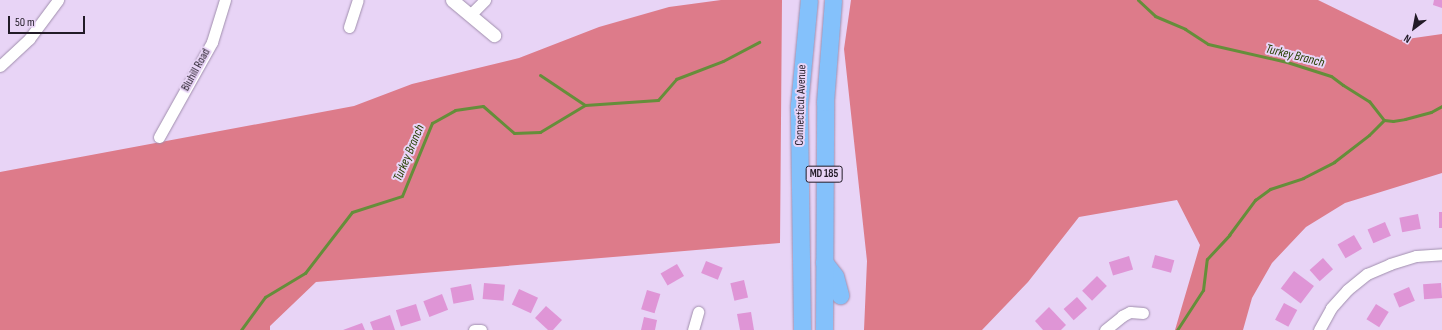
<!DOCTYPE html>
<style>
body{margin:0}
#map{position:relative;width:1442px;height:330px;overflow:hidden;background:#e8d4f6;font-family:"Sofia Sans Condensed",sans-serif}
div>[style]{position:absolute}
.forest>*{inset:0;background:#dd7b8a}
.stream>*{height:3px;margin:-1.5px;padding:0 1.5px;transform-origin:1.5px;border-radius:1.5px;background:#658e3a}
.building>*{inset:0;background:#df95d6;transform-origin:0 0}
.roads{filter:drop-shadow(0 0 1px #a08ead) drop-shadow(0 0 1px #a08ead)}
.minor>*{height:11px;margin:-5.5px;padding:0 5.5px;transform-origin:5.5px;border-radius:5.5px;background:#fff}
.tertiary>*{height:13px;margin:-6.5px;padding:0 6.5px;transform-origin:6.5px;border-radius:6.5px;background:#fff}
.primary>*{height:17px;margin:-8.5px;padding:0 8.5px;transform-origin:8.5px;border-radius:8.5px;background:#84c1fb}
span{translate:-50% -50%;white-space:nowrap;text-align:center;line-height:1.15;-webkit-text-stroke:4px #e8d4f6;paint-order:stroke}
.shield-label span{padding:1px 3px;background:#e8d4f6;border:1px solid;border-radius:3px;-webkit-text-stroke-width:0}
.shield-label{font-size:11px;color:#221b27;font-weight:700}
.street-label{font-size:12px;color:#221b27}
.water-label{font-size:13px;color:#254000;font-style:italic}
.north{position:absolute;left:1394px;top:8px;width:40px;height:40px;-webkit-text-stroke:3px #e8d4f6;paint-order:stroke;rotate:212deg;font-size:11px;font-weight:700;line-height:16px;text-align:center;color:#221b27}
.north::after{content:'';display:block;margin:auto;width:14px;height:18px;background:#221b27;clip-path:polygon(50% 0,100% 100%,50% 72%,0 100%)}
.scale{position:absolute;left:8px;top:16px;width:77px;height:18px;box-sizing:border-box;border:2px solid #221b27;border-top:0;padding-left:5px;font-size:12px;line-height:14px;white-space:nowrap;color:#221b27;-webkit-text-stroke:3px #e8d4f6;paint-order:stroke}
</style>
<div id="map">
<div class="forest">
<div style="clip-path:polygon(721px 0,782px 0,780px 243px,316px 282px,270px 326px,270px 330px,0 330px,0 172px,354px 106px,412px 84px,519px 58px,599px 27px,669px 7px)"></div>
<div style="clip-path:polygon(851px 0,1318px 0,1400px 40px,1442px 34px,1442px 173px,1345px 203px,1306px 227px,1272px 263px,1252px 298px,1243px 330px,1175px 330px,1200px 245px,1177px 200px,1079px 217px,1028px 282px,982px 330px,864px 330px,867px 261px,844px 49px)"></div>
</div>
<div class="stream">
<div style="left:1138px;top:0;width:23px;rotate:43deg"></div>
<div style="left:1155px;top:16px;width:33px;rotate:23deg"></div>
<div style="left:1185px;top:29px;width:27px;rotate:33deg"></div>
<div style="left:1208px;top:44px;width:81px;rotate:12.8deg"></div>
<div style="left:1287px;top:62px;width:46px;rotate:17.7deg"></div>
<div style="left:1331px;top:76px;width:15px;rotate:37deg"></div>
<div style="left:1343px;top:85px;width:31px;rotate:32deg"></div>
<div style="left:1369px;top:101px;width:24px;rotate:52deg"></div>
<div style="left:1384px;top:120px;width:9px;rotate:6deg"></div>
<div style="left:1393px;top:121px;width:12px;rotate:-9deg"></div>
<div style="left:1405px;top:119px;width:27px;rotate:-15deg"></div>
<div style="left:1431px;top:112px;width:13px;rotate:-29deg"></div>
<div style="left:540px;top:75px;width:54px;rotate:33.7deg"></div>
<div style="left:241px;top:330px;width:41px;rotate:-54deg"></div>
<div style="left:265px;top:297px;width:47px;rotate:-31deg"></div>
<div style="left:305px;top:273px;width:77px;rotate:-52.4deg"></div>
<div style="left:352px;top:212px;width:52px;rotate:-17.7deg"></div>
<div style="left:402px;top:196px;width:79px;rotate:-67.7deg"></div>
<div style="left:432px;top:123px;width:26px;rotate:-29deg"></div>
<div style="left:455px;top:110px;width:28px;rotate:-8deg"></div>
<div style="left:483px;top:106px;width:41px;rotate:41.1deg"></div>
<div style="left:514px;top:133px;width:26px;rotate:-2deg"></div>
<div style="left:540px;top:132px;width:52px;rotate:-31deg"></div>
<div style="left:585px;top:105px;width:73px;rotate:-3.9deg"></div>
<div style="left:658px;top:100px;width:28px;rotate:-49deg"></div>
<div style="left:676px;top:79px;width:50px;rotate:-21deg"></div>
<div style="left:723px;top:61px;width:41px;rotate:-27.8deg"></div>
<div style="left:1177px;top:330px;width:48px;rotate:-57deg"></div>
<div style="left:1203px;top:290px;width:31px;rotate:-83deg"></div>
<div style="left:1207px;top:259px;width:33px;rotate:-47deg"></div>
<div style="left:1229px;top:235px;width:44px;rotate:-53.4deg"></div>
<div style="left:1255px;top:200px;width:19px;rotate:-36deg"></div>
<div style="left:1270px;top:189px;width:35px;rotate:-18deg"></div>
<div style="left:1303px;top:178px;width:35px;rotate:-27deg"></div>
<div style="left:1334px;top:162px;width:44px;rotate:-37.6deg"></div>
<div style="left:1369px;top:135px;width:21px;rotate:-45deg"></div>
</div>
<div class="building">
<div style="clip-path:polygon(1434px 0,1442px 0,1442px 8px,1433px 5px)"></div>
<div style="left:1442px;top:212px;width:16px;height:3px;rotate:90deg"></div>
<div style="left:1418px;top:214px;width:15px;height:19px;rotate:79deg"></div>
<div style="left:1385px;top:222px;width:15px;height:19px;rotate:67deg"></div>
<div style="left:1354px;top:235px;width:16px;height:19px;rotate:60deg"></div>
<div style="left:1155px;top:255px;width:20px;height:13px;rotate:15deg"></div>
<div style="left:1129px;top:256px;width:14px;height:21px;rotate:73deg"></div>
<div style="left:1323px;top:258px;width:15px;height:18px;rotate:48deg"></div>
<div style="left:706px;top:261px;width:18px;height:13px;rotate:22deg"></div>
<div style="left:677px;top:264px;width:14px;height:19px;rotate:60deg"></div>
<div style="left:1294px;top:271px;width:25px;height:22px;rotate:37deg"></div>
<div style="left:1097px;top:276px;width:14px;height:21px;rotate:45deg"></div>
<div style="left:744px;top:280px;width:18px;height:14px;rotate:77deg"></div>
<div style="left:484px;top:283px;width:21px;height:16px;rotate:5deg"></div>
<div style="left:1441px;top:283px;width:15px;height:18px;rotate:86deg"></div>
<div style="left:471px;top:284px;width:16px;height:21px;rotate:79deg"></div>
<div style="left:1409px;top:287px;width:15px;height:17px;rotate:67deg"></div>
<div style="left:519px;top:289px;width:21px;height:17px;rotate:25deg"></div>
<div style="left:647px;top:290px;width:14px;height:20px;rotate:17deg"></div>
<div style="left:442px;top:294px;width:17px;height:20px;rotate:69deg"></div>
<div style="left:1077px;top:297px;width:15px;height:18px;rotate:48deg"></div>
<div style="left:1284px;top:303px;width:15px;height:19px;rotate:28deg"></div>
<div style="left:416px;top:304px;width:17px;height:21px;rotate:73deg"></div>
<div style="left:1376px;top:304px;width:15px;height:18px;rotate:32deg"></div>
<div style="clip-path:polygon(546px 306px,562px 320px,553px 330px,548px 330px,535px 318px)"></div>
<div style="clip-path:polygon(1049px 307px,1066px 325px,1061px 330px,1043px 330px,1035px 321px)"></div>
<div style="clip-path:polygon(751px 312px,754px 330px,740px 330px,737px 314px)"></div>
<div style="clip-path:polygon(390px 315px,395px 330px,373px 330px,370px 322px)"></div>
<div style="clip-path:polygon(644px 317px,657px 320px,655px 330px,641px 330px)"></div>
<div style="clip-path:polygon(362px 323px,365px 330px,343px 330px)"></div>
</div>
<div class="roads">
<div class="minor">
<div style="left:471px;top:14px;width:20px;rotate:-45deg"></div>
<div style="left:349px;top:27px;width:28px;rotate:-72deg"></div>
<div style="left:0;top:66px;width:40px;rotate:-43deg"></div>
<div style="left:29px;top:39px;width:49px;rotate:-53.4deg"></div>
<div style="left:159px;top:137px;width:109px;rotate:-60.8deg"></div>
<div style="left:212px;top:42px;width:44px;rotate:-72.8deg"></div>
<div style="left:474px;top:330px;width:7px"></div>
<div style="left:693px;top:330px;width:19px;rotate:-74deg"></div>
<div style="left:1105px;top:330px;width:22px;rotate:-39deg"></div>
<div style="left:1122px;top:316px;width:9px;rotate:-27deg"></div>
<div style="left:1130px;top:312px;width:13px;rotate:4deg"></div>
<div style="left:1319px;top:330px;width:25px;rotate:-61deg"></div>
<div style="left:1331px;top:308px;width:24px;rotate:-48deg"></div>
<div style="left:1347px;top:290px;width:26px;rotate:-39deg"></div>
<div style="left:1367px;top:274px;width:25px;rotate:-23deg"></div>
<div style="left:1390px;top:264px;width:27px;rotate:-17deg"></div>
<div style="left:1416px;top:256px;width:26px;rotate:-4deg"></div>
</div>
<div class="tertiary">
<div style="left:452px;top:0;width:55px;rotate:39.8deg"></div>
</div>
<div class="primary">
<div style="left:824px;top:262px;width:18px;rotate:52deg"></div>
<div style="left:835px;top:276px;width:20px;rotate:75deg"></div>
<div style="left:802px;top:330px;width:225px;rotate:-90.8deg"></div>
<div style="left:799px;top:105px;width:105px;rotate:-84.6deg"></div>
<div style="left:824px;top:330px;width:228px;rotate:-89.7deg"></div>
<div style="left:825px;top:102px;width:102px;rotate:-85.5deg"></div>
</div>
</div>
<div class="shield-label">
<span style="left:824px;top:174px">MD 185</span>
</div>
<div class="street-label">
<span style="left:196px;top:70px;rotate:-61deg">Bluhill Road</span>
<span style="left:801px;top:105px;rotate:-88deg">Connecticut Avenue</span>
</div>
<div class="water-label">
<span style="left:1295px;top:56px;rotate:14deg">Turkey Branch</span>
<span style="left:409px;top:153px;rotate:-67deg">Turkey Branch</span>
</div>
<div class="north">N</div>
<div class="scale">50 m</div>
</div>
